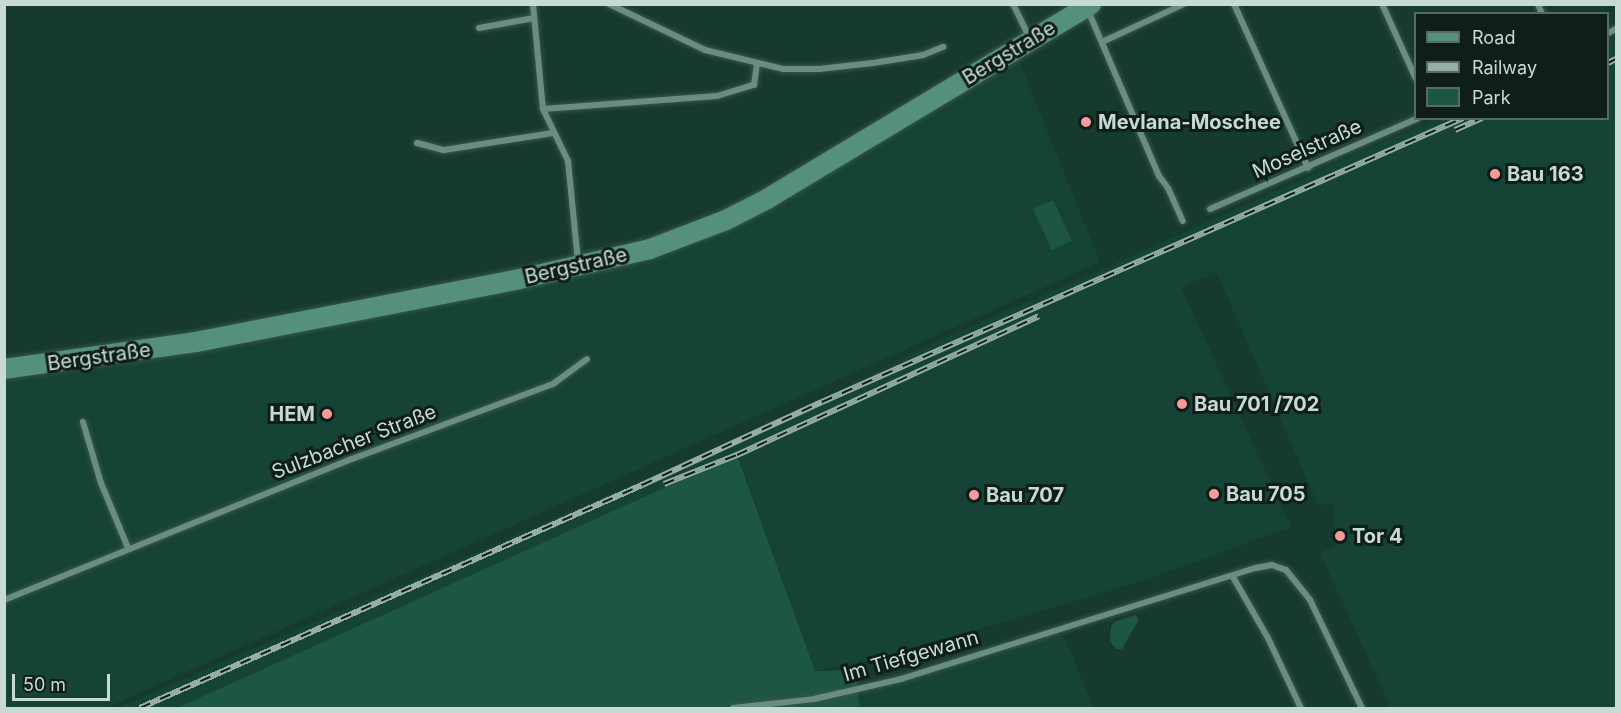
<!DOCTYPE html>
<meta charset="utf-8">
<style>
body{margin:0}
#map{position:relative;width:1621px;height:713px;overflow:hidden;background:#173a2f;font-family:Inter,sans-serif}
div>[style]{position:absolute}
.built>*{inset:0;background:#154335}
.green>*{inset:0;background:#1e5645;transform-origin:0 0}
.roads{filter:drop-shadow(0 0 2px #38554c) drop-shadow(0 0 2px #38554c)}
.minor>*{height:6px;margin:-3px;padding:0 3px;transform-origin:3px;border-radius:3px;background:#698e80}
.secondary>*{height:20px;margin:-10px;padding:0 10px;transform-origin:10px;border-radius:10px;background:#55907e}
.rail>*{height:6px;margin-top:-3px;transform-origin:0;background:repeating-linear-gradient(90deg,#0f1e19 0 11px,#96aea5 0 22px);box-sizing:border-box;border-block:2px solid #96aea5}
.dots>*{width:16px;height:16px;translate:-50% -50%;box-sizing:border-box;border:3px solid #0f1e19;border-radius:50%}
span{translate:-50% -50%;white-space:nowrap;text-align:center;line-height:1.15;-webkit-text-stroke:6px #0f1e19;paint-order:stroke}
.street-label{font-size:20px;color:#c7dad3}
.poi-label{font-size:20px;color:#c7dad3;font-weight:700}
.left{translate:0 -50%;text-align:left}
.right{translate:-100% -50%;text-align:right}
.frame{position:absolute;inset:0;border:6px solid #c7dad3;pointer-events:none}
.legend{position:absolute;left:1414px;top:12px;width:195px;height:108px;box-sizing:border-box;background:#0f1e19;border:2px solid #596963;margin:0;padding:8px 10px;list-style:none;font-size:18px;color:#c7dad3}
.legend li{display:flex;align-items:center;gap:12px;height:30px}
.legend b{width:30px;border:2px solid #596963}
.scale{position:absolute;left:12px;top:674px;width:98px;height:27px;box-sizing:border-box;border:3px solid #c7dad3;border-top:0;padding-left:8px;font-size:18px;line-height:21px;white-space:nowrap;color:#c7dad3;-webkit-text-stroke:4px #0f1e19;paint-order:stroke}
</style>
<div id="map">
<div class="built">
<div style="clip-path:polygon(1616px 37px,1616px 708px,1391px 708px,1320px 553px,1340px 544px,1333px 523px,1333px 504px,1318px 505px,1217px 273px,1181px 287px,1291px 527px,1148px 579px,900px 653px,815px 671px,738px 455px,177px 708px,117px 708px,670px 468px,800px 409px,947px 337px,1103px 269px,1434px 119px,1608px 118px,1608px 41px)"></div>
<div style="clip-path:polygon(1019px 61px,1100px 262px,106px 708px,5px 708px,5px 379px,93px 370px,279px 336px,646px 262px,697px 244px,753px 215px)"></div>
<div style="clip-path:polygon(1061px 629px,1094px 708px,860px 708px,857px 687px)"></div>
</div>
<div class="green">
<div style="left:1053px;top:200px;width:45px;height:22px;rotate:65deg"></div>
<div style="clip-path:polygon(737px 455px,815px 671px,859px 670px,857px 687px,860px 708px,177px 708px)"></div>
<div style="clip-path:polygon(1135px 615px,1139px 619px,1122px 649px,1116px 649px,1110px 641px,1111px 626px,1114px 622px)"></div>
</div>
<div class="roads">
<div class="minor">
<div style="left:533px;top:4px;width:105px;rotate:84.6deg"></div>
<div style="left:543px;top:109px;width:58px;rotate:64.3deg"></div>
<div style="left:568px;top:161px;width:100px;rotate:84.3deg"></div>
<div style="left:609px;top:4px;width:106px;rotate:25.6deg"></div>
<div style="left:705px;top:50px;width:80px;rotate:13.7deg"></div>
<div style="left:783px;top:69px;width:36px"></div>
<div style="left:819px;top:69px;width:54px;rotate:-6.3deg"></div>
<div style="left:873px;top:63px;width:51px;rotate:-9.1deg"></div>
<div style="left:923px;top:55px;width:22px;rotate:-22deg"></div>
<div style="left:1013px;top:4px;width:39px;rotate:64deg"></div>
<div style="left:1234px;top:4px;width:180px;rotate:65.7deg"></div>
<div style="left:1382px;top:4px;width:82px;rotate:65.6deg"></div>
<div style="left:1538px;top:4px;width:11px;rotate:68deg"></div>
<div style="left:1087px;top:8px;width:183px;rotate:66.8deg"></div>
<div style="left:1159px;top:176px;width:15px;rotate:53deg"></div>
<div style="left:1168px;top:188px;width:36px;rotate:66deg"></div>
<div style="left:479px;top:28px;width:56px;rotate:-10.3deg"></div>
<div style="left:1608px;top:33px;width:9px;rotate:-27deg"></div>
<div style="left:1102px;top:42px;width:90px;rotate:-24.9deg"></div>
<div style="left:543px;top:109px;width:174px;rotate:-4.3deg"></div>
<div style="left:717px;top:96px;width:39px;rotate:-17deg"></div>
<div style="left:754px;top:85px;width:21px;rotate:-82deg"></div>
<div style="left:417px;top:143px;width:28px;rotate:15deg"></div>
<div style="left:444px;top:150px;width:110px;rotate:-8.9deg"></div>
<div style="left:1210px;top:209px;width:227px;rotate:-23.6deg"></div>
<div style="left:83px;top:422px;width:64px;rotate:73.6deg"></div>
<div style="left:101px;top:483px;width:70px;rotate:67.4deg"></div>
<div style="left:1233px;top:577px;width:70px;rotate:60.2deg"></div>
<div style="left:1268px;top:638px;width:77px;rotate:64.8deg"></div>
<div style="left:4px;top:600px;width:375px;rotate:-22.1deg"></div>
<div style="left:352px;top:459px;width:215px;rotate:-20.5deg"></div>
<div style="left:553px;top:384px;width:42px;rotate:-36.3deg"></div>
<div style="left:733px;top:708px;width:81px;rotate:-6.3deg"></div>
<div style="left:814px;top:699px;width:89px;rotate:-12.9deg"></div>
<div style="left:901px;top:679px;width:372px;rotate:-17.4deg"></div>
<div style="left:1256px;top:568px;width:16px;rotate:-11deg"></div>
<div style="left:1272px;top:565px;width:15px;rotate:20deg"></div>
<div style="left:1286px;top:570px;width:38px;rotate:51deg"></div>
<div style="left:1310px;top:600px;width:120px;rotate:64.3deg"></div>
</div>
<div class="secondary">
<div style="left:4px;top:369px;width:194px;rotate:-8deg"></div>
<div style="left:196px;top:342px;width:325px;rotate:-11deg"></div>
<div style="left:515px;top:280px;width:139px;rotate:-12.9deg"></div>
<div style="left:650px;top:249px;width:81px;rotate:-20.9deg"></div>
<div style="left:726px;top:220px;width:46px;rotate:-27.1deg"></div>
<div style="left:767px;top:199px;width:378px;rotate:-31deg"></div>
</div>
</div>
<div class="rail">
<div style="left:1608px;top:63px;width:9px;rotate:-27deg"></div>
<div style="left:1455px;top:130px;width:30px;rotate:-24deg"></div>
<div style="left:664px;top:484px;width:79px;rotate:-21.7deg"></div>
<div style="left:737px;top:455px;width:332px;rotate:-24.7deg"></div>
<div style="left:140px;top:708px;width:549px;rotate:-23.95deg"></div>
<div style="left:642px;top:485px;width:198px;rotate:-24.8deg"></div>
<div style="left:822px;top:402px;width:701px;rotate:-23.9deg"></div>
</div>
<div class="dots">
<div style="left:1086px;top:122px;background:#f59b9b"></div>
<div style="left:1495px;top:174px;background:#f59b9b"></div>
<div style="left:1182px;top:404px;background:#f59b9b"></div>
<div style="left:327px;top:414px;background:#f59b9b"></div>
<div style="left:1214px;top:494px;background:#f59b9b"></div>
<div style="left:974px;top:495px;background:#f59b9b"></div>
<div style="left:1340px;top:536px;background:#f59b9b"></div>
</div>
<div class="street-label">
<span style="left:1009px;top:53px;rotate:-31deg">Bergstraße</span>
<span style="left:1307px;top:149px;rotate:-24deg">Moselstraße</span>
<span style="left:576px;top:266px;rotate:-13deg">Bergstraße</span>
<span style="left:99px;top:357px;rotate:-8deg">Bergstraße</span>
<span style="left:354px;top:442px;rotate:-21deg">Sulzbacher Straße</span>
<span style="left:911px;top:656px;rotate:-16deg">Im Tiefgewann</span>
</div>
<div class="poi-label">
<span class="left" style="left:1098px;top:122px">Mevlana-Moschee</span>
<span class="left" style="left:1507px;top:174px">Bau 163</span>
<span class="left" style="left:1194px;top:404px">Bau 701 /702</span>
<span class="right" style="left:315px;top:414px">HEM</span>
<span class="left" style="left:1226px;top:494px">Bau 705</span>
<span class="left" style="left:986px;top:495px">Bau 707</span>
<span class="left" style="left:1352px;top:536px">Tor 4</span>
</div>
<div class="frame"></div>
<ul class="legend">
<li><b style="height:8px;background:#55907e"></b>Road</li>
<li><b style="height:8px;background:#96aea5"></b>Railway</li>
<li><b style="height:16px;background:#1e5645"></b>Park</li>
</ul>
<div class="scale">50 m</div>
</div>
